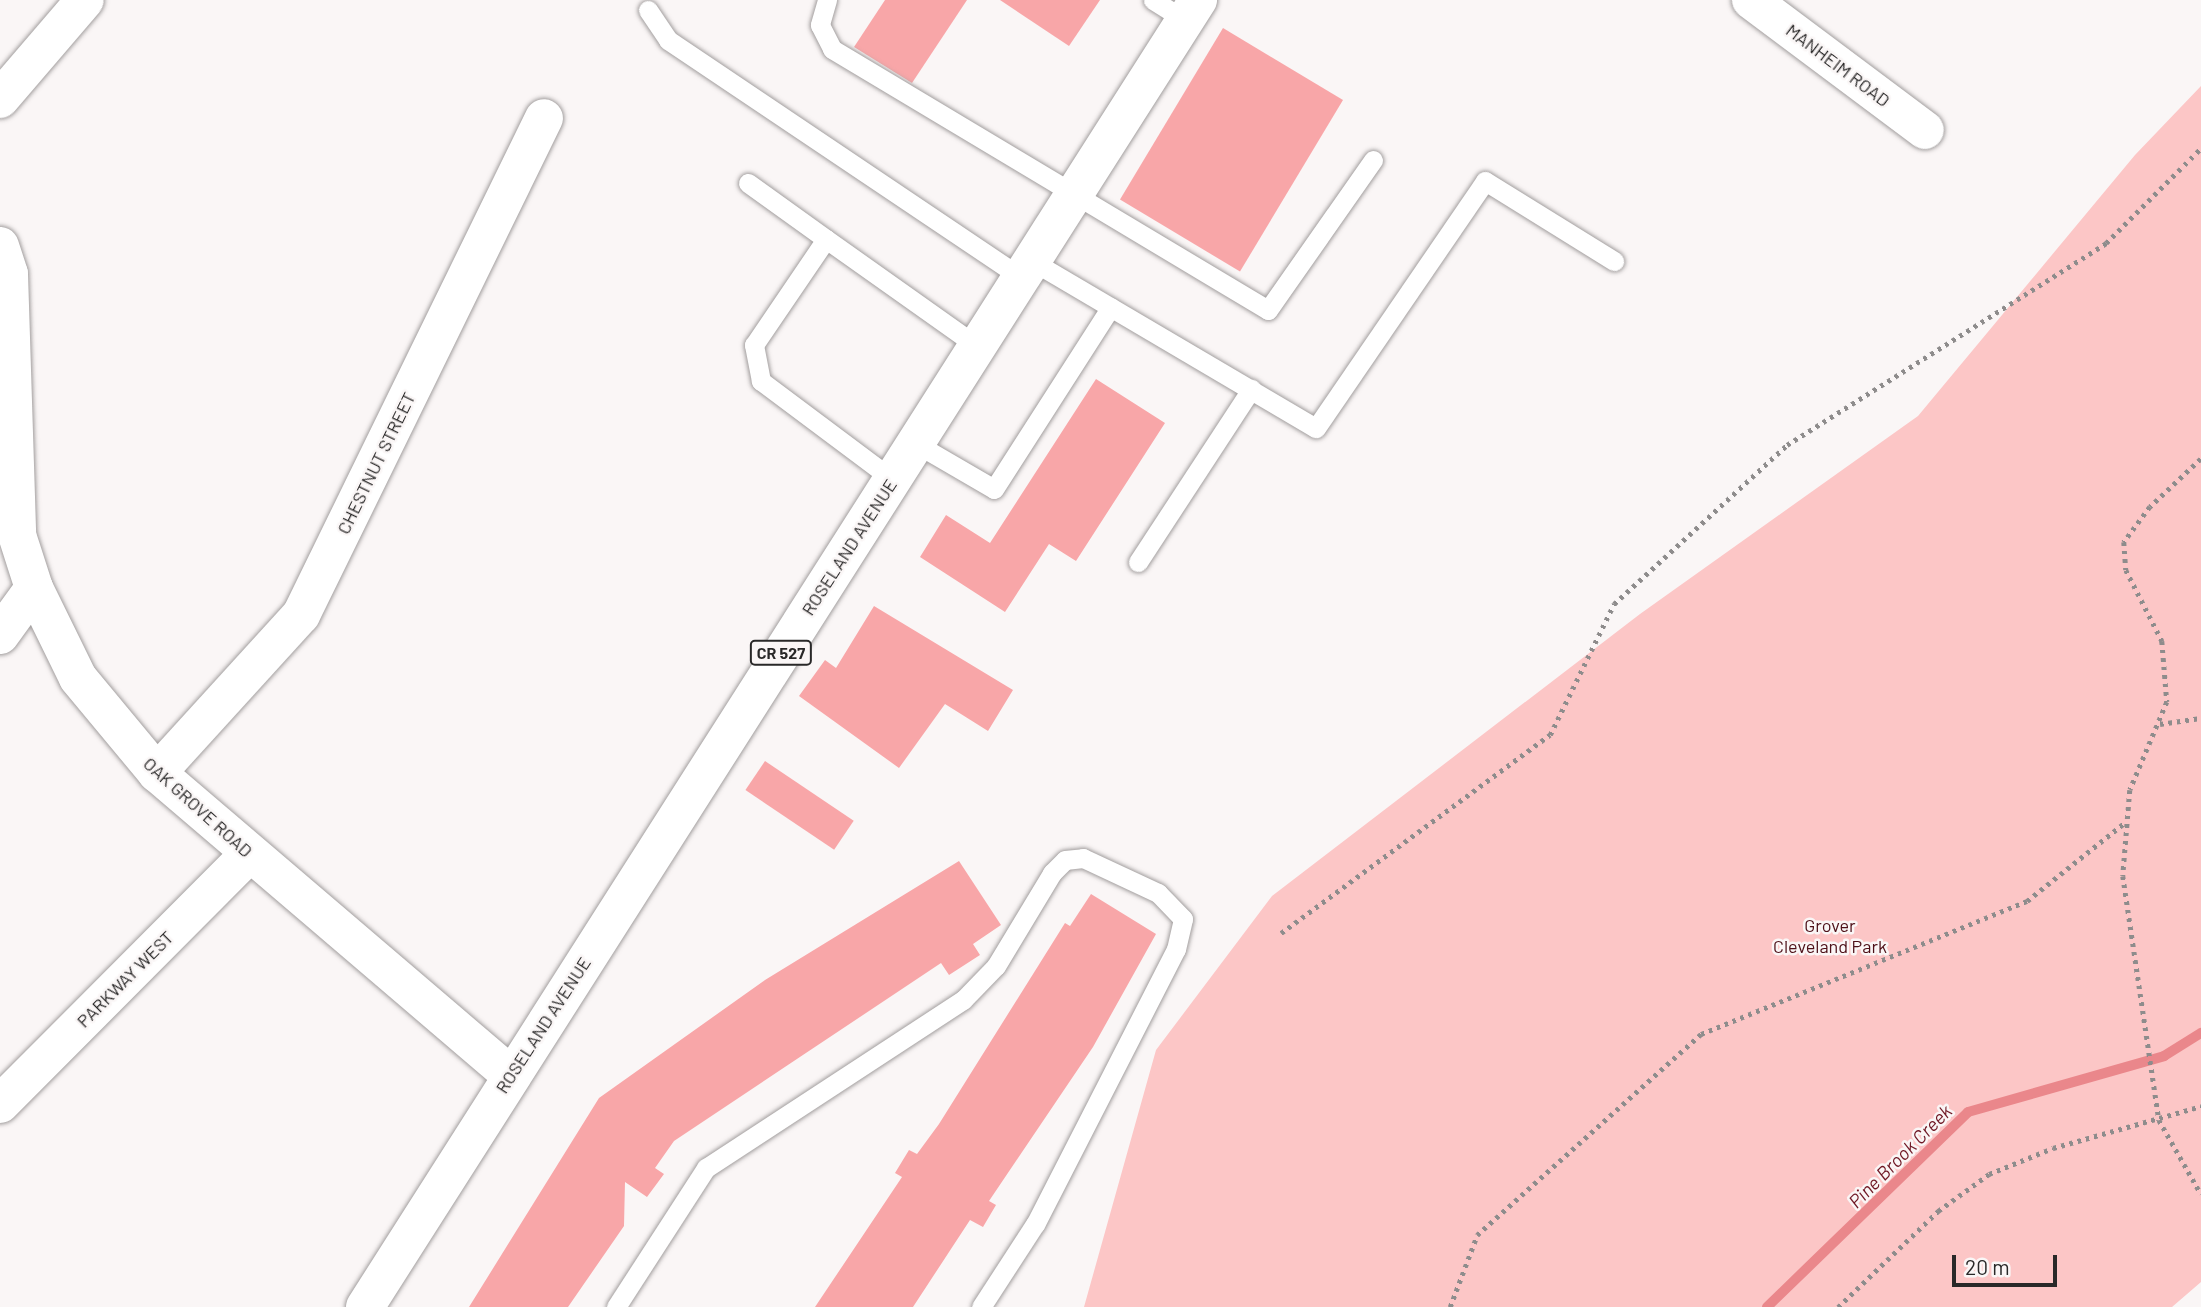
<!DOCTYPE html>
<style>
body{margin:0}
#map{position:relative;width:2201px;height:1307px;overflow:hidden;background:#faf6f6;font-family:Barlow,sans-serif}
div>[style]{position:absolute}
.green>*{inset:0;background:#fcc6c6}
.stream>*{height:10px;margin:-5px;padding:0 5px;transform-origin:5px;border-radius:5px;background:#ea878b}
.building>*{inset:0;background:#f8a6a8;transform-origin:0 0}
.path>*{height:4.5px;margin-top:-2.25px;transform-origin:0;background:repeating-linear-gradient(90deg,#8e8c8c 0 3.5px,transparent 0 8.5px)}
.roads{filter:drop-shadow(0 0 2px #a29e9e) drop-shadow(0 0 2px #a29e9e)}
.service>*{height:19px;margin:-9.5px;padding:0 9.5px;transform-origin:9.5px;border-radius:9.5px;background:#fff}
.minor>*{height:38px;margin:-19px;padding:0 19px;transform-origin:19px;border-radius:19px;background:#fff}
.primary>*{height:38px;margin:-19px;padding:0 19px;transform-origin:19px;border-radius:19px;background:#fff}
span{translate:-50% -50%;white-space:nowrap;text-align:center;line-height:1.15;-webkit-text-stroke:5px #faf6f6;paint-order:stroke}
.shield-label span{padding:2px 5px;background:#faf6f6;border:2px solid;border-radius:5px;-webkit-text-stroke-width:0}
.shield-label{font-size:16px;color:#292828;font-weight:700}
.street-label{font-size:18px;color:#292828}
.park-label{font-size:18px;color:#4d1018}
.water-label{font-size:19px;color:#701825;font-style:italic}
.scale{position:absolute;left:1952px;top:1255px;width:105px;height:32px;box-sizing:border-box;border:4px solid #292828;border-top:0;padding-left:9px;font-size:21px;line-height:24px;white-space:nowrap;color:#292828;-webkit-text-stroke:5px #faf6f6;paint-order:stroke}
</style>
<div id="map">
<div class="green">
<div style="clip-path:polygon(2201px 86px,2201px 1282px,2172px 1307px,1084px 1307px,1156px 1050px,1272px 896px,1640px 614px,1918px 416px,2135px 155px)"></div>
</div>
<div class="stream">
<div style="left:1767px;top:1307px;width:280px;rotate:-44.1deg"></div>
<div style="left:1968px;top:1112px;width:204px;rotate:-15.9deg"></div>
<div style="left:2164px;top:1056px;width:44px;rotate:-31.9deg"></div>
</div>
<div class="building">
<div style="clip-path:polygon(885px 0,967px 0,912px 83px,854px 47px)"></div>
<div style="clip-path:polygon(1000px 0,1100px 0,1069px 46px)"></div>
<div style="left:1223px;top:28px;width:140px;height:200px;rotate:31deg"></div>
<div style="clip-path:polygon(1096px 379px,1165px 423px,1076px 561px,1049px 544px,1005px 612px,920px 557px,946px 515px,990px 543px)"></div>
<div style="clip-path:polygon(874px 606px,1013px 690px,988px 731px,945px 704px,899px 768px,799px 696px,825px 660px,836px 668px)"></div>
<div style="left:765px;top:761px;width:107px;height:35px;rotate:34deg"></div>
<div style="clip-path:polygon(959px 861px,1001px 925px,973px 944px,980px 955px,949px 975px,941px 963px,674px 1141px,655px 1168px,664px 1174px,647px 1197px,625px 1182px,624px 1226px,568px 1307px,469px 1307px,599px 1098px,765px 980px)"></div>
<div style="clip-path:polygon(1091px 894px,1156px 934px,1093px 1047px,989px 1201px,996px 1205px,983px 1227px,970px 1220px,913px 1307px,815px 1307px,902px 1177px,895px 1173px,909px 1150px,917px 1154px,939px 1124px,1065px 923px,1070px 926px)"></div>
</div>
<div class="path">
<div style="left:2201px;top:459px;width:70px;rotate:136.7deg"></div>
<div style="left:2150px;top:507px;width:44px;rotate:126.6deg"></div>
<div style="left:2124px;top:542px;width:28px;rotate:86deg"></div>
<div style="left:2126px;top:570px;width:80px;rotate:63.1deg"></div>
<div style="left:2162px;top:641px;width:61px;rotate:85.3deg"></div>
<div style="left:2167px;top:702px;width:95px;rotate:112.8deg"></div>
<div style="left:2130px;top:790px;width:86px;rotate:94.7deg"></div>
<div style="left:2123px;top:876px;width:247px;rotate:81.6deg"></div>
<div style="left:2159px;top:1120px;width:85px;rotate:60.4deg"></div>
<div style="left:2160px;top:724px;width:41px;rotate:-8.3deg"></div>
<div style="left:1281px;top:933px;width:334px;rotate:-36.4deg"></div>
<div style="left:1550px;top:735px;width:146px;rotate:-64deg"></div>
<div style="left:1614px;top:604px;width:235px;rotate:-42.6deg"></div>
<div style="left:1787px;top:445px;width:378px;rotate:-32.3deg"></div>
<div style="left:2106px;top:243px;width:134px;rotate:-45deg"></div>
<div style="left:1450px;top:1307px;width:77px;rotate:-69.4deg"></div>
<div style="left:1477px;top:1235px;width:301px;rotate:-41.9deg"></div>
<div style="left:1701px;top:1034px;width:352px;rotate:-22.2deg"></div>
<div style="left:2027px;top:901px;width:123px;rotate:-38.7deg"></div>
<div style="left:1838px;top:1307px;width:139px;rotate:-43.8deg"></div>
<div style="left:1938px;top:1211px;width:63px;rotate:-36deg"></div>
<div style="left:1989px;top:1174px;width:69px;rotate:-22.1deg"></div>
<div style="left:2053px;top:1148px;width:154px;rotate:-15.8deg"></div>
</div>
<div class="roads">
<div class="service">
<div style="left:827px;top:0;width:26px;rotate:106deg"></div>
<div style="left:820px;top:25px;width:27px;rotate:63deg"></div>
<div style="left:832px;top:49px;width:508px;rotate:30.91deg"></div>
<div style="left:1268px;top:310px;width:183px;rotate:-55deg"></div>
<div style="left:1153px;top:0;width:38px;rotate:32deg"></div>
<div style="left:648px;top:10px;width:36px;rotate:56deg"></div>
<div style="left:668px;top:40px;width:425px;rotate:33.9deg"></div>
<div style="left:748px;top:183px;width:96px;rotate:35.7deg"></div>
<div style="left:1032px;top:261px;width:329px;rotate:30.5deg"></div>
<div style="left:1316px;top:428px;width:299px;rotate:-55.6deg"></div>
<div style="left:1485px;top:181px;width:152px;rotate:31.8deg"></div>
<div style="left:915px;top:443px;width:91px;rotate:30.2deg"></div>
<div style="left:994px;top:489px;width:216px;rotate:-57.3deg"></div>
<div style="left:892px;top:479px;width:164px;rotate:-143.2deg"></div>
<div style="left:761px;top:381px;width:37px;rotate:-101deg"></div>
<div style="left:754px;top:345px;width:128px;rotate:-55.8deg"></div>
<div style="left:826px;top:239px;width:185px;rotate:35.3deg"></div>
<div style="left:1138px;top:562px;width:207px;rotate:-56.8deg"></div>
<div style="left:616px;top:1307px;width:166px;rotate:-57.1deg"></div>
<div style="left:706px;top:1168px;width:307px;rotate:-33.2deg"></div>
<div style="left:963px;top:1000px;width:47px;rotate:-45.9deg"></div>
<div style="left:996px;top:966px;width:109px;rotate:-58.9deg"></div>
<div style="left:1052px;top:873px;width:18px;rotate:-45deg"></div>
<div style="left:1065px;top:860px;width:18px;rotate:-6deg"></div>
<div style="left:1083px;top:858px;width:83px;rotate:25deg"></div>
<div style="left:1158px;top:893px;width:36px;rotate:46deg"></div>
<div style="left:1183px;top:919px;width:31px;rotate:103deg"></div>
<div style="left:1176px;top:949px;width:309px;rotate:117.1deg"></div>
<div style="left:1035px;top:1224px;width:99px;rotate:123deg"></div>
</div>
<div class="minor">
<div style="left:1751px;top:0;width:217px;rotate:36.8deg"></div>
<div style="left:0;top:99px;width:130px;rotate:-49.4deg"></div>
<div style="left:0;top:246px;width:29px;rotate:72deg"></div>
<div style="left:9px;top:274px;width:261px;rotate:88.2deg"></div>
<div style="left:17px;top:535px;width:56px;rotate:72.2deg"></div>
<div style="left:34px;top:588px;width:100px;rotate:63.9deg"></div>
<div style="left:78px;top:678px;width:124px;rotate:50.3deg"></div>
<div style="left:157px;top:773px;width:465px;rotate:40.5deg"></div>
<div style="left:0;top:635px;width:58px;rotate:-54.1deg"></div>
<div style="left:157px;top:773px;width:214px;rotate:-47.7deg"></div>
<div style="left:301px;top:615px;width:553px;rotate:-63.94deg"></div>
<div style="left:0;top:1104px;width:353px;rotate:-45.1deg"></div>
</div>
<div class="primary">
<div style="left:365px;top:1307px;width:1550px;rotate:-57.49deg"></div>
</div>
</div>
<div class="shield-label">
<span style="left:781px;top:653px">CR 527</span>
</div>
<div class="street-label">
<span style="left:1838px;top:65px;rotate:37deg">MANHEIM ROAD</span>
<span style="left:376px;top:463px;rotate:-64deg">CHESTNUT STREET</span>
<span style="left:849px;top:547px;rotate:-57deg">ROSELAND AVENUE</span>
<span style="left:198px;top:807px;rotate:42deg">OAK GROVE ROAD</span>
<span style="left:125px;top:979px;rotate:-45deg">PARKWAY WEST</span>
<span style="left:543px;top:1025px;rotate:-57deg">ROSELAND AVENUE</span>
</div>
<div class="park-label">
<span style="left:1830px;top:936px">Grover<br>Cleveland Park</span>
</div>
<div class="water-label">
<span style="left:1900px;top:1156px;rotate:-45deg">Pine Brook Creek</span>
</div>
<div class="scale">20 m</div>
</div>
